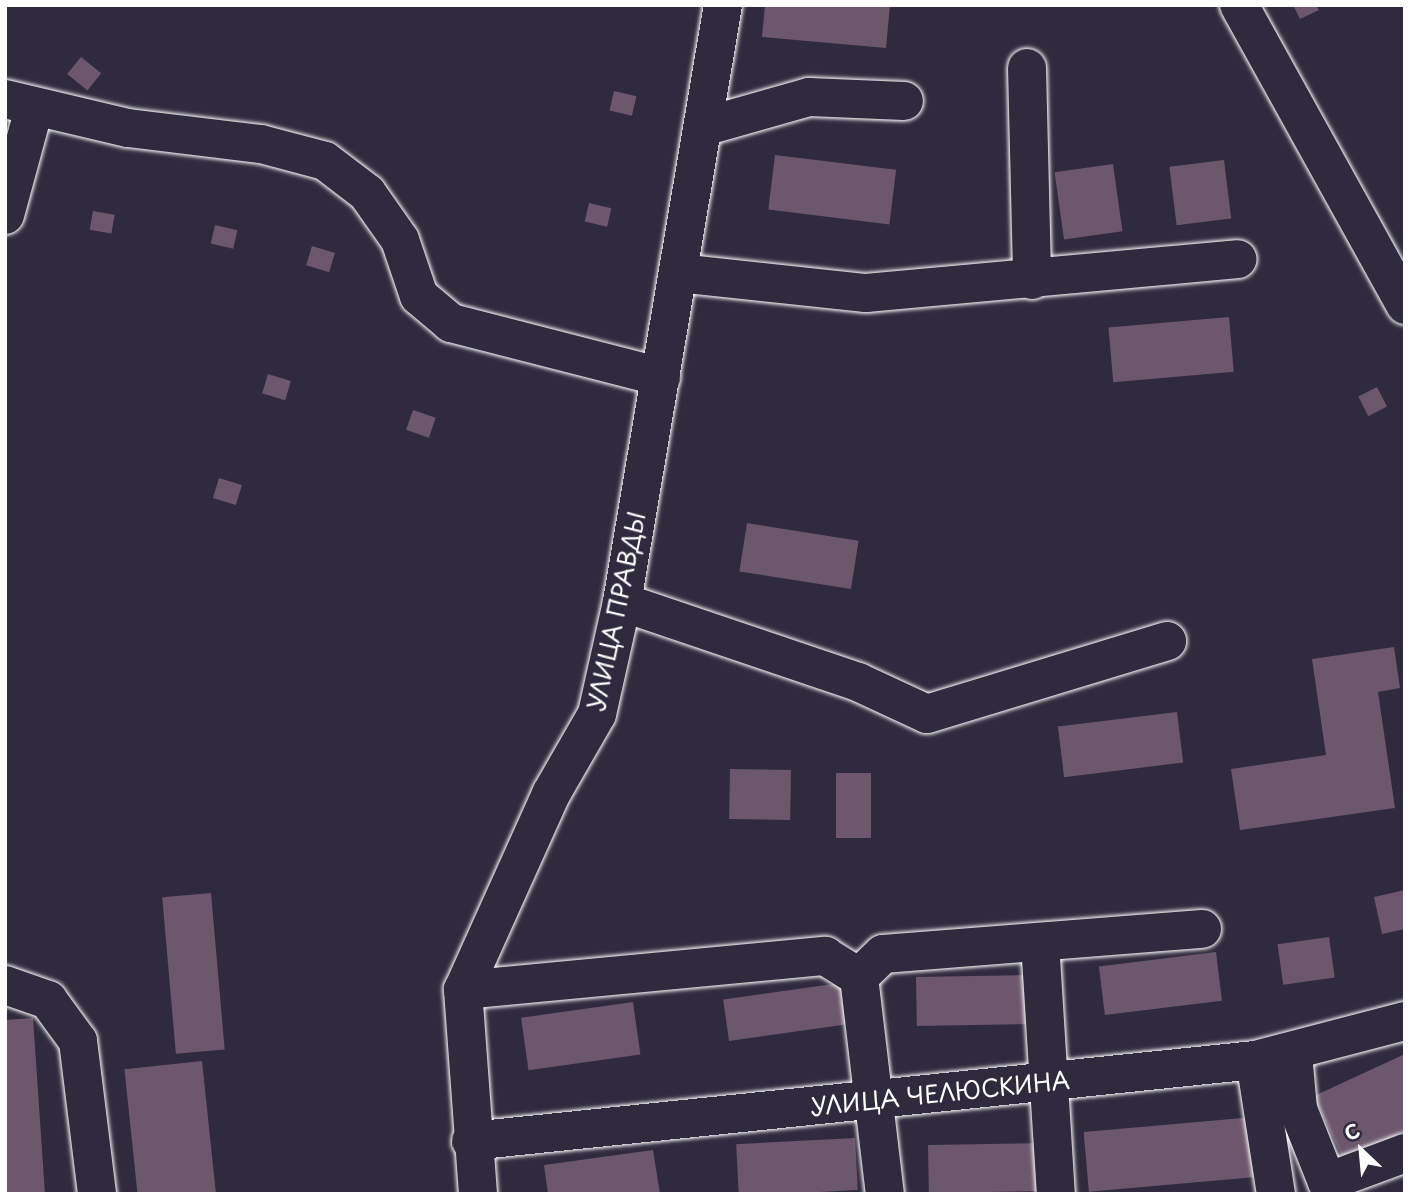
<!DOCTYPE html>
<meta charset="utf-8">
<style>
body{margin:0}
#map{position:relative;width:1410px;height:1199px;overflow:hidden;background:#2f2a3d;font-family:"Playpen Sans",sans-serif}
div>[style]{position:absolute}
.building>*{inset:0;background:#6d576c;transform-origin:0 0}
.roads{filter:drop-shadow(0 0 2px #fff) drop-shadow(0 0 2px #fff)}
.minor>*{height:38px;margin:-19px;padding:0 19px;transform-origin:19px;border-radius:19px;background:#2f2a3d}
span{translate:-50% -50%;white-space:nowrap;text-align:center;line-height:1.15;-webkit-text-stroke:5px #2f2a3d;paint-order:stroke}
.street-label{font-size:24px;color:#fff}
.frame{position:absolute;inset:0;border:7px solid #fff;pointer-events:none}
.north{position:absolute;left:1326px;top:1115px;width:70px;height:70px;-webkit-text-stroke:5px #2f2a3d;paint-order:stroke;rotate:334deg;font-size:19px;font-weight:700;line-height:28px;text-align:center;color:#fff}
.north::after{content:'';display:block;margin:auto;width:24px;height:32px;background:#fff;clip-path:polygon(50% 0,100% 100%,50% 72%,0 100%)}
</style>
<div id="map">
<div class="building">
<div style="clip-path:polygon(765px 5px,890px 5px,886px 48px,762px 37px)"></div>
<div style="clip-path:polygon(1293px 5px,1316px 5px,1319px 10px,1300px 19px)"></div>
<div style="left:81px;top:57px;width:26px;height:22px;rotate:39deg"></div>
<div style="left:614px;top:91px;width:23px;height:20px;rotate:13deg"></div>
<div style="left:775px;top:155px;width:122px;height:55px;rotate:7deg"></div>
<div style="left:1224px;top:160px;width:59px;height:55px;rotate:83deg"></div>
<div style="left:1113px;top:164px;width:68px;height:59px;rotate:82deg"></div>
<div style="left:589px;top:203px;width:23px;height:19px;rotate:13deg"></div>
<div style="left:93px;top:211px;width:22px;height:19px;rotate:10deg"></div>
<div style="left:215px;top:225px;width:23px;height:19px;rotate:13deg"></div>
<div style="left:312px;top:246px;width:24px;height:20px;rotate:17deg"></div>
<div style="left:1229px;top:317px;width:55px;height:121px;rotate:85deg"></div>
<div style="left:268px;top:374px;width:24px;height:20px;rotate:17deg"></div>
<div style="left:1377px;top:387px;width:22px;height:21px;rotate:63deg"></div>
<div style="left:413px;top:410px;width:24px;height:21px;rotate:19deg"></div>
<div style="left:219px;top:478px;width:24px;height:21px;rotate:17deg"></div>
<div style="left:747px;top:523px;width:113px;height:49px;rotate:9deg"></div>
<div style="clip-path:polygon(1394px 647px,1400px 688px,1378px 692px,1395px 808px,1240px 830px,1231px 769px,1326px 755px,1312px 659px)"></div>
<div style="left:1177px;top:712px;width:51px;height:120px;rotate:83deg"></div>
<div style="left:730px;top:769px;width:61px;height:50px;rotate:1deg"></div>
<div style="left:836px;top:773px;width:35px;height:65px"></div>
<div style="clip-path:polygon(1405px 890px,1405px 929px,1382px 934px,1374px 897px)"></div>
<div style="left:211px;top:893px;width:157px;height:49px;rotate:85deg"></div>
<div style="left:1329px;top:937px;width:41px;height:52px;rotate:82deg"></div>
<div style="left:1216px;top:952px;width:49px;height:118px;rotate:83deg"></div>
<div style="left:1032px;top:975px;width:49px;height:116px;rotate:89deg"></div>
<div style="left:840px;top:983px;width:42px;height:118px;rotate:82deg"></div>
<div style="left:633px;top:1002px;width:53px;height:113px;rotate:82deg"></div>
<div style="clip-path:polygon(33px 1018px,45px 1194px,5px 1194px,5px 1020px)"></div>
<div style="clip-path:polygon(1405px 1054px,1405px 1131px,1343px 1159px,1314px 1096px)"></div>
<div style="left:202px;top:1061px;width:134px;height:78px;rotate:84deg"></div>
<div style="left:1254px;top:1117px;width:60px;height:171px;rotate:85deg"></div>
<div style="left:855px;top:1138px;width:52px;height:119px;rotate:87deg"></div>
<div style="left:1044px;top:1143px;width:48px;height:116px;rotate:89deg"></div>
<div style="clip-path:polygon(653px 1150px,660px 1194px,548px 1194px,544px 1165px)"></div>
</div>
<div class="roads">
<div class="minor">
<div style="left:1239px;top:5px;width:343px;rotate:61deg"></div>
<div style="left:1027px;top:68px;width:212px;rotate:88.6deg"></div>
<div style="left:5px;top:99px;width:126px;rotate:13.3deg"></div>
<div style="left:128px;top:128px;width:134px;rotate:6.9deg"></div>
<div style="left:261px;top:144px;width:66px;rotate:14.9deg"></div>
<div style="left:325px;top:161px;width:53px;rotate:37.3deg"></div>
<div style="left:367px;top:193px;width:57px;rotate:54.9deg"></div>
<div style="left:400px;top:240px;width:59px;rotate:71.3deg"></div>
<div style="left:419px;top:296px;width:42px;rotate:40.2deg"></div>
<div style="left:451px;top:323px;width:217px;rotate:14.4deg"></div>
<div style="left:703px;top:127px;width:110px;rotate:-15.8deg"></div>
<div style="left:809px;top:97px;width:95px;rotate:2.4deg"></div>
<div style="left:5px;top:215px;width:111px;rotate:-74.8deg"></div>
<div style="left:678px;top:273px;width:189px;rotate:6.1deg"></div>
<div style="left:866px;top:293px;width:373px;rotate:-5.2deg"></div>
<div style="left:622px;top:602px;width:249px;rotate:18.7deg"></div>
<div style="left:858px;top:682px;width:76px;rotate:24.9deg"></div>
<div style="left:927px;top:714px;width:251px;rotate:-16.9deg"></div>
<div style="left:1040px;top:942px;width:253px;rotate:86.4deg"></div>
<div style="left:859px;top:977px;width:33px;rotate:-44deg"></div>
<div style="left:883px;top:954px;width:320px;rotate:-4.5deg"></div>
<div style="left:5px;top:985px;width:46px;rotate:19.2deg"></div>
<div style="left:48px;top:1000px;width:51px;rotate:53.8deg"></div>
<div style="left:78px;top:1041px;width:154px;rotate:82.9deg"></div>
<div style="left:463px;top:990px;width:364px;rotate:-5.4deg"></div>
<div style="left:825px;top:956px;width:40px;rotate:32deg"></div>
<div style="left:859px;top:977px;width:219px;rotate:83.2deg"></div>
<div style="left:1293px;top:1054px;width:55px;rotate:84.8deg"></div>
<div style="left:1298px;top:1109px;width:79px;rotate:68.3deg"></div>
<div style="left:1327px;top:1182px;width:83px;rotate:-20.4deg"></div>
<div style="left:1255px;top:1060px;width:136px;rotate:81.1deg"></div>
<div style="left:471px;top:1141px;width:788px;rotate:-5.9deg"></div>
<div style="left:1255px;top:1060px;width:155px;rotate:-14.6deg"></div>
<div style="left:478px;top:1194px;width:205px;rotate:-94.2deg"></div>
<div style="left:463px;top:990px;width:215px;rotate:-65.8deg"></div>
<div style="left:551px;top:794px;width:92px;rotate:-60.1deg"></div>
<div style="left:597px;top:714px;width:115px;rotate:-77.4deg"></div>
<div style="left:622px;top:602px;width:605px;rotate:-80.4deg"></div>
</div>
</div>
<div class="street-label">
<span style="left:616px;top:611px;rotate:-78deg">УЛИЦА ПРАВДЫ</span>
<span style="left:940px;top:1093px;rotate:-6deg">УЛИЦА ЧЕЛЮСКИНА</span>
</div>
<div class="frame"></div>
<div class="north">С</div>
</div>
